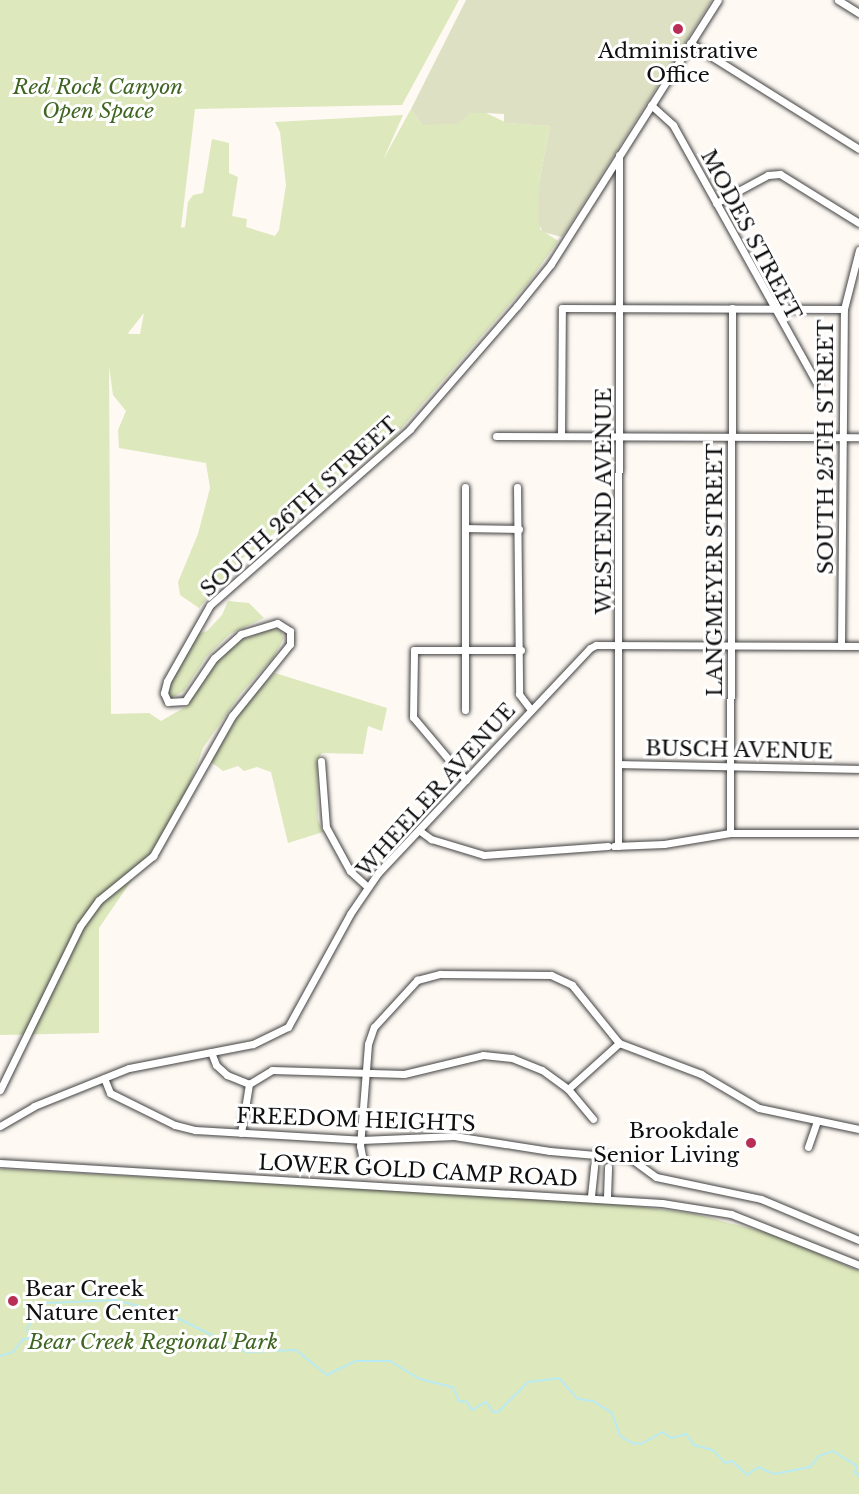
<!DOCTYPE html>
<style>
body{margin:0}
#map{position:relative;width:859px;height:1494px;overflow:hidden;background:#fef9f3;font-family:"Libre Baskerville",serif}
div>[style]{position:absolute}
.green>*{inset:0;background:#dde8bd}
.cemetery>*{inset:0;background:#dee0c4}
.stream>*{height:2px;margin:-1px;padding:0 1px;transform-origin:1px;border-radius:1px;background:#baebf3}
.roads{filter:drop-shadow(0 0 2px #424242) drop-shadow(0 0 2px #424242)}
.minor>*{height:7px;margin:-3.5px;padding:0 3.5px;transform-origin:3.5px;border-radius:3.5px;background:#fff}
.dots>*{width:16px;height:16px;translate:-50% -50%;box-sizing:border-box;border:3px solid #fff;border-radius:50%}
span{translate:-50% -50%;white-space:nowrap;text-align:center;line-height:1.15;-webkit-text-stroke:6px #fff;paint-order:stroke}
.poi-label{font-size:21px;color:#0f0f0f}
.right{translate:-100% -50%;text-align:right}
.left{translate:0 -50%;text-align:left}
.park-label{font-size:21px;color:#3f6522;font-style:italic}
.street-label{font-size:21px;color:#0f0f0f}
</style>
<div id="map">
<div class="green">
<div style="clip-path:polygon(evenodd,0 0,459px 0,402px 105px,195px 109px,181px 228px,185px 227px,188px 202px,193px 195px,203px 193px,212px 139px,229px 143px,229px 173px,238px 177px,232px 216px,247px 219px,246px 227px,275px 236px,279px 230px,286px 185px,280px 132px,275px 122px,403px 115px,383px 160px,411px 109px,422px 125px,470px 113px,486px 113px,507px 123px,550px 126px,539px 183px,540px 229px,558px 241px,528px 283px,391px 440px,238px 562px,199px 608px,180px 595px,178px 582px,198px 534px,210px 488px,206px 463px,119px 448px,118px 430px,126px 411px,113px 395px,109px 366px,111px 714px,149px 713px,161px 721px,185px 707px,221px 653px,238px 641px,272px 629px,281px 631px,284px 638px,273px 658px,241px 693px,203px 748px,181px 808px,99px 928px,99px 1033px,0 1035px,0 0,144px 313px,140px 334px,129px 334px,128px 333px,144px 313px)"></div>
<div style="clip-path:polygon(228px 601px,249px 603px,264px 618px,230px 634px,206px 657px,184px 691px,171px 698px,167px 695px,170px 684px,197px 634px,207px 631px,222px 615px)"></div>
<div style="clip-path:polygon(275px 673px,387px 708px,382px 731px,368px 726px,363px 754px,322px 753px,317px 762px,318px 820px,323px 832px,288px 843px,271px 772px,257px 767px,244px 771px,238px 766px,223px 771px,210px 761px,248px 701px)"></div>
<div style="clip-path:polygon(0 1169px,605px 1202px,695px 1214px,775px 1235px,859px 1271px,859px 1494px,0 1494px)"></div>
</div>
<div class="cemetery">
<div style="clip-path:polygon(466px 0,712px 0,562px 237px,543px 232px,538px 223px,539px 183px,550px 126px,504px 123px,504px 114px,486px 113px,470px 113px,458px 124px,422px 125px,411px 109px)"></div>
</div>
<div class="stream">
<div style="left:0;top:1356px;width:14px;rotate:-17deg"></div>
<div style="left:13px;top:1352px;width:16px;rotate:-52deg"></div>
<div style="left:23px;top:1339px;width:6px"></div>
<div style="left:29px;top:1339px;width:11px;rotate:-100deg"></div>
<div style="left:27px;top:1328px;width:31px;rotate:-53deg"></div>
<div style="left:46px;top:1303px;width:70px;rotate:-2.5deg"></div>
<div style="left:116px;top:1300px;width:57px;rotate:15.3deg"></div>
<div style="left:171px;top:1315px;width:85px;rotate:26deg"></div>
<div style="left:247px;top:1352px;width:49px;rotate:-2.3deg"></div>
<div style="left:296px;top:1350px;width:40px;rotate:39deg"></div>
<div style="left:327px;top:1375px;width:32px;rotate:-26deg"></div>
<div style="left:356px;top:1361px;width:34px"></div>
<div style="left:390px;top:1361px;width:35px;rotate:31deg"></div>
<div style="left:420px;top:1379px;width:34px;rotate:14deg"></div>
<div style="left:453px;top:1387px;width:15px;rotate:67deg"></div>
<div style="left:459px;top:1401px;width:8px;rotate:7deg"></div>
<div style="left:467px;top:1402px;width:9px;rotate:58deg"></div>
<div style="left:472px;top:1410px;width:16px;rotate:-30deg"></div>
<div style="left:486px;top:1402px;width:12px;rotate:55deg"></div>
<div style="left:493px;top:1412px;width:5px"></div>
<div style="left:498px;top:1412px;width:42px;rotate:-45deg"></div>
<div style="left:528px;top:1382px;width:31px;rotate:-7deg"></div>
<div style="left:559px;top:1378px;width:28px;rotate:48deg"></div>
<div style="left:578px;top:1399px;width:15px;rotate:8deg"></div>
<div style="left:593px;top:1401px;width:22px;rotate:32deg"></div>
<div style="left:612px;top:1413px;width:24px;rotate:71deg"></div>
<div style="left:620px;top:1436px;width:14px;rotate:30deg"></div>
<div style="left:632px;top:1443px;width:9px;rotate:6deg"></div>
<div style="left:641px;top:1444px;width:25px;rotate:-29deg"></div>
<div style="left:663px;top:1432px;width:10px;rotate:37deg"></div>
<div style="left:671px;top:1438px;width:16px;rotate:-15deg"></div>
<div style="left:686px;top:1434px;width:14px;rotate:54deg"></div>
<div style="left:694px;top:1445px;width:20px;rotate:15deg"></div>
<div style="left:713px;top:1450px;width:18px;rotate:47deg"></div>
<div style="left:725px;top:1463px;width:7px;rotate:-16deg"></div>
<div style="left:732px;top:1461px;width:21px;rotate:43deg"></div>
<div style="left:747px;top:1475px;width:14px;rotate:-36deg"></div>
<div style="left:758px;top:1467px;width:17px;rotate:24deg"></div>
<div style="left:774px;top:1474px;width:37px;rotate:-11deg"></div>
<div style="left:810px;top:1467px;width:14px;rotate:-51deg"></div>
<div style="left:819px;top:1456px;width:15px;rotate:-20deg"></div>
<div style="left:833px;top:1451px;width:28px;rotate:32deg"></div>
<div style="left:857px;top:1466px;width:6px;rotate:108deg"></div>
<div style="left:855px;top:1472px;width:6px;rotate:45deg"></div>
</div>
<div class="roads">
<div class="minor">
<div style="left:838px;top:0;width:25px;rotate:32deg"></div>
<div style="left:690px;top:43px;width:199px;rotate:32.1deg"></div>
<div style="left:651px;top:105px;width:30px;rotate:42deg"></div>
<div style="left:673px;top:125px;width:296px;rotate:60.9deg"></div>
<div style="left:716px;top:203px;width:59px;rotate:-28.3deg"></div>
<div style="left:768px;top:175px;width:12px;rotate:-5deg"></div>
<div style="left:780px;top:174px;width:93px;rotate:31.8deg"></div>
<div style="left:496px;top:436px;width:363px;rotate:0.2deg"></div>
<div style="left:561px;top:436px;width:128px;rotate:-89.6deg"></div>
<div style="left:562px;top:308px;width:282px;rotate:0.2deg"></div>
<div style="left:517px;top:487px;width:207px;rotate:89.4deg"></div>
<div style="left:519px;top:694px;width:20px;rotate:53deg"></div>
<div style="left:465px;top:528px;width:54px;rotate:1.1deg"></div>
<div style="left:841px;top:646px;width:337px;rotate:-89.5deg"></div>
<div style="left:844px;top:309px;width:61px;rotate:-75.7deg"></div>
<div style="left:465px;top:710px;width:223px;rotate:-90deg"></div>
<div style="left:321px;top:761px;width:66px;rotate:85.7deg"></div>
<div style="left:326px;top:827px;width:50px;rotate:61.4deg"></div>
<div style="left:350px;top:871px;width:24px;rotate:42deg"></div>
<div style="left:619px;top:764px;width:240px;rotate:1.2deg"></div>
<div style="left:466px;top:780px;width:82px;rotate:-130.1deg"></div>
<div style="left:413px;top:717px;width:67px;rotate:-89.1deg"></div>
<div style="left:414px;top:650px;width:107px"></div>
<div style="left:420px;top:831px;width:14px;rotate:36deg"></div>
<div style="left:431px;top:839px;width:55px;rotate:16.8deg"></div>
<div style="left:484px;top:855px;width:124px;rotate:-4.2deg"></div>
<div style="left:730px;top:833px;width:525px;rotate:-89.78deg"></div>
<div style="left:614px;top:846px;width:50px;rotate:-2.3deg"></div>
<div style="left:664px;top:844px;width:67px;rotate:-9.5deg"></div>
<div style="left:730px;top:833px;width:129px"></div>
<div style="left:618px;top:846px;width:691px;rotate:-89.92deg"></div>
<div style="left:211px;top:1052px;width:14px;rotate:69deg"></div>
<div style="left:216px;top:1065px;width:15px;rotate:42deg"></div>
<div style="left:227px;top:1075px;width:24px;rotate:22deg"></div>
<div style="left:104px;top:1078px;width:16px;rotate:68deg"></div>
<div style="left:110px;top:1093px;width:72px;rotate:26.2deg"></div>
<div style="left:175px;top:1125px;width:21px;rotate:14deg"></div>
<div style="left:195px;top:1130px;width:166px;rotate:3.4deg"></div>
<div style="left:361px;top:1140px;width:93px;rotate:-2.5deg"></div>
<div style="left:454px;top:1136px;width:97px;rotate:8.9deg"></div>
<div style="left:550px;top:1151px;width:80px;rotate:5deg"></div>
<div style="left:630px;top:1158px;width:32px;rotate:36deg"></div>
<div style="left:656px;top:1177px;width:107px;rotate:11.8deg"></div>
<div style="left:761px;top:1199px;width:106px;rotate:22.7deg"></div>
<div style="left:568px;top:1089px;width:69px;rotate:-42deg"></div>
<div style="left:619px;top:1043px;width:88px;rotate:20.7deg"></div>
<div style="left:701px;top:1074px;width:67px;rotate:30.4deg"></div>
<div style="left:759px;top:1108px;width:102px;rotate:11.9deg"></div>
<div style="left:0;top:1090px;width:182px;rotate:-64deg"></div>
<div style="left:80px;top:926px;width:32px;rotate:-54deg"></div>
<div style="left:99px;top:900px;width:70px;rotate:-39.2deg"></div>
<div style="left:153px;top:856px;width:161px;rotate:-60.6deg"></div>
<div style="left:232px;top:716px;width:92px;rotate:-51.1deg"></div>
<div style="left:290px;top:644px;width:13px;rotate:-90deg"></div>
<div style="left:290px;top:631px;width:15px;rotate:-148deg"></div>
<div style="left:277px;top:623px;width:38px;rotate:163deg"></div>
<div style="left:241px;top:634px;width:36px;rotate:138deg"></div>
<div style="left:214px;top:658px;width:52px;rotate:124deg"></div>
<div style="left:185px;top:701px;width:17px;rotate:177deg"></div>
<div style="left:168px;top:702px;width:10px;rotate:-114deg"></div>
<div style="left:164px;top:693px;width:12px;rotate:-76deg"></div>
<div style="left:167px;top:681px;width:87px;rotate:-60.5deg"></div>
<div style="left:210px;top:605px;width:266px;rotate:-41.3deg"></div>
<div style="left:410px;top:429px;width:163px;rotate:-49deg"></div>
<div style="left:517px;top:306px;width:54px;rotate:-51deg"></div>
<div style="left:551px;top:264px;width:312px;rotate:-57.7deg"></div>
<div style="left:0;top:1126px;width:39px;rotate:-30deg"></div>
<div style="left:34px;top:1106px;width:102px;rotate:-21.8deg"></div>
<div style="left:129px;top:1068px;width:126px;rotate:-11deg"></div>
<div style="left:253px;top:1044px;width:39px;rotate:-26deg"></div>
<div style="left:288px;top:1027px;width:129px;rotate:-61.2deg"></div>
<div style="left:350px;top:914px;width:50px;rotate:-55.7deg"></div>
<div style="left:378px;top:873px;width:309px;rotate:-46.7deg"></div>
<div style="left:590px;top:648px;width:7px;rotate:-27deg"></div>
<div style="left:596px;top:645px;width:263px;rotate:0.2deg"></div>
<div style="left:241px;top:1133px;width:50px;rotate:-80.7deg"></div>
<div style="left:249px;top:1084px;width:27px;rotate:-31deg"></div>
<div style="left:272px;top:1070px;width:132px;rotate:1.7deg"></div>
<div style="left:404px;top:1074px;width:81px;rotate:-13.5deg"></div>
<div style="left:483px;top:1055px;width:29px;rotate:6deg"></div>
<div style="left:512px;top:1058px;width:32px;rotate:22deg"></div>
<div style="left:542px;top:1070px;width:32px;rotate:36deg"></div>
<div style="left:568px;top:1089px;width:39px;rotate:50deg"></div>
<div style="left:808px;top:1147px;width:28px;rotate:-71deg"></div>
<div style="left:0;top:1163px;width:663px;rotate:3.46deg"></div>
<div style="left:662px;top:1203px;width:70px;rotate:9.1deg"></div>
<div style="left:731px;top:1214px;width:138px;rotate:21.7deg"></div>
<div style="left:365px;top:1171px;width:25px;rotate:-101deg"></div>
<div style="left:360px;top:1146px;width:102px;rotate:-85.5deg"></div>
<div style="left:368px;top:1044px;width:18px;rotate:-71deg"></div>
<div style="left:374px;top:1027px;width:64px;rotate:-47.5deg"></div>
<div style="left:417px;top:980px;width:24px;rotate:-15deg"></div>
<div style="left:440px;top:974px;width:111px;rotate:0.5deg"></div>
<div style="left:551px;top:975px;width:23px;rotate:25deg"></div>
<div style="left:572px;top:985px;width:75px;rotate:51deg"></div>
<div style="left:591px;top:1196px;width:31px;rotate:-84deg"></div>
<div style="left:607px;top:1197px;width:30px;rotate:-88deg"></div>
</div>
</div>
<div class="dots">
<div style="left:678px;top:29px;background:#b92e55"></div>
<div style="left:751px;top:1143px;background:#b92e55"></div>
<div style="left:13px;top:1301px;background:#b92e55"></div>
</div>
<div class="poi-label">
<span style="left:678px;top:63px">Administrative<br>Office</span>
<span class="right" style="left:739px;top:1143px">Brookdale<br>Senior Living</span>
<span class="left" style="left:25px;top:1301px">Bear Creek<br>Nature Center</span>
</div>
<div class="park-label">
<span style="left:98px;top:99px">Red Rock Canyon<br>Open Space</span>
<span style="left:153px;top:1342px">Bear Creek Regional Park</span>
</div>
<div class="street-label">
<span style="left:751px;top:235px;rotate:62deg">MODES STREET</span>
<span style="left:826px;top:447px;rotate:-90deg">SOUTH 25TH STREET</span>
<span style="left:604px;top:501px;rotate:-90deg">WESTEND AVENUE</span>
<span style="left:299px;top:507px;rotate:-42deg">SOUTH 26TH STREET</span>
<span style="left:715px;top:570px;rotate:-90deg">LANGMEYER STREET</span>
<span style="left:739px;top:750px;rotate:1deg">BUSCH AVENUE</span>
<span style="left:436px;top:790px;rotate:-48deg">WHEELER AVENUE</span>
<span style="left:356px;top:1120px;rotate:2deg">FREEDOM HEIGHTS</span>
<span style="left:418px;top:1171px;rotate:3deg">LOWER GOLD CAMP ROAD</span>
</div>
</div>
